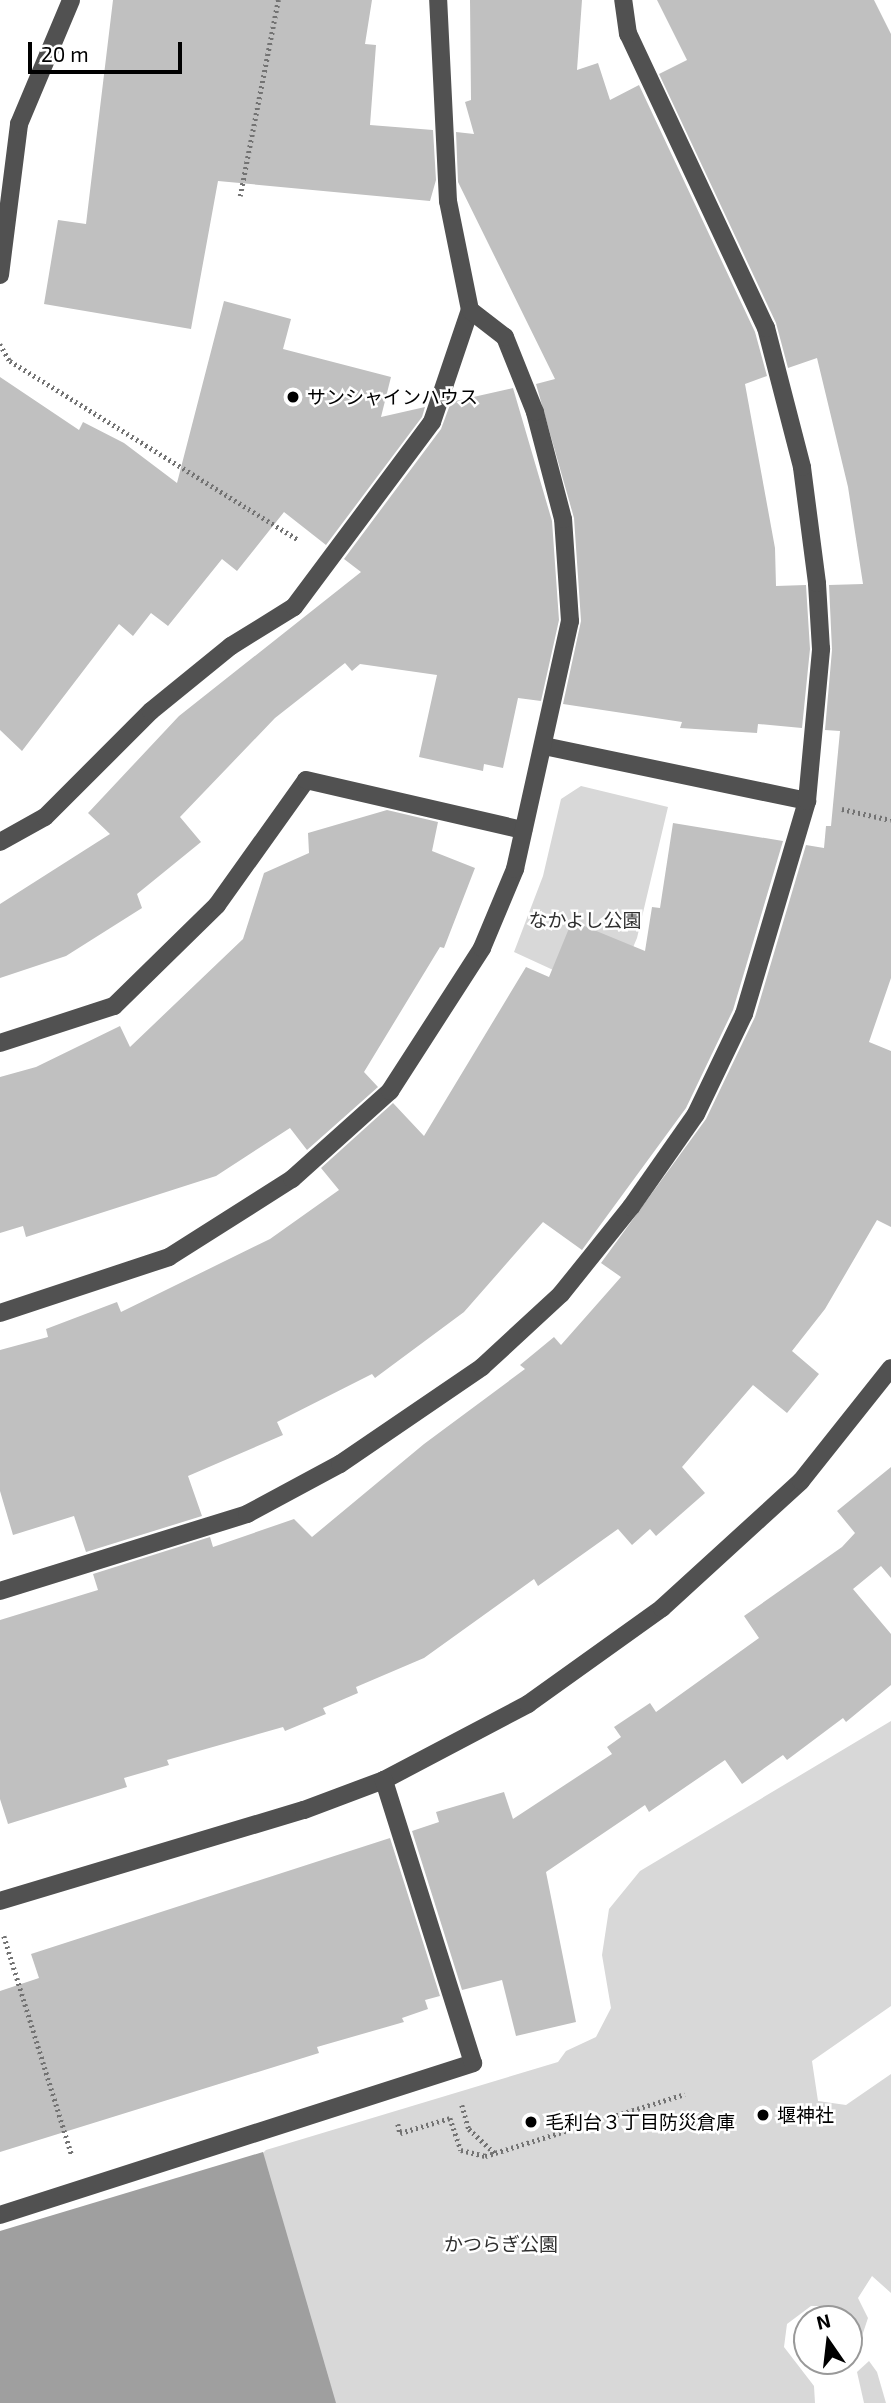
<!DOCTYPE html>
<meta charset="utf-8">
<style>
body{margin:0}
#map{position:relative;width:891px;height:2403px;overflow:hidden;background:#fff;font-family:"Exo 2","Noto Sans JP",sans-serif}
div>[style]{position:absolute}
.green>*{inset:0;background:#d8d8d8}
.water>*{inset:0;background:#9f9f9f}
.building>*{inset:0;background:#c0c0c0}
.path>*{height:4.5px;margin-top:-2.25px;transform-origin:0;background:repeating-linear-gradient(90deg,#737373 0 2px,transparent 0 5.5px)}
.minor>*{height:18px;margin:-9px;padding:0 9px;transform-origin:9px;border-radius:9px;background:#515151}
.dots>*{width:19px;height:19px;translate:-50% -50%;box-sizing:border-box;border:4px solid #fff;border-radius:50%}
span{translate:-50% -50%;white-space:nowrap;text-align:center;line-height:1.15;-webkit-text-stroke:5px #fff;paint-order:stroke}
.poi-label{font-size:19px;color:#000}
.left{translate:0 -50%;text-align:left}
.park-label{font-size:19px;color:#2f2f2f}
.north{position:absolute;left:793px;top:2305px;width:70px;height:70px;box-sizing:border-box;background:#fff;border:2px solid #999;border-radius:50%;rotate:346deg;font-size:19px;font-weight:700;line-height:28px;text-align:center;color:#000}
.north::after{content:'';display:block;margin:auto;width:24px;height:32px;background:#000;clip-path:polygon(50% 0,100% 100%,50% 72%,0 100%)}
.scale{position:absolute;left:28px;top:42px;width:154px;height:32px;box-sizing:border-box;border:4px solid #000;border-top:0;padding-left:9px;font-size:21px;line-height:24px;white-space:nowrap;color:#000;-webkit-text-stroke:5px #fff;paint-order:stroke}
</style>
<div id="map">
<div class="green">
<div style="clip-path:polygon(581px 786px,668px 807px,637px 938px,612px 997px,514px 952px,543px 876px,561px 799px)"></div>
<div style="clip-path:polygon(891px 1721px,891px 2006px,812px 2061px,818px 2101px,846px 2105px,891px 2074px,891px 2293px,872px 2276px,858px 2298px,868px 2318px,862px 2336px,849px 2337px,849px 2319px,831px 2319px,825px 2306px,811px 2306px,787px 2324px,784px 2347px,814px 2386px,815px 2403px,0 2403px,266px 2150px,558px 2062px,566px 2051px,596px 2037px,611px 2008px,602px 1955px,609px 1909px,640px 1871px)"></div>
<div style="clip-path:polygon(869px 2361px,877px 2372px,886px 2403px,864px 2403px,857px 2372px)"></div>
</div>
<div class="water">
<div style="clip-path:polygon(263px 2152px,336px 2403px,0 2403px,0 2231px)"></div>
</div>
<div class="building">
<div style="clip-path:polygon(113px 0,372px 0,365px 44px,376px 45px,370px 125px,433px 130px,436px 180px,430px 201px,218px 181px,191px 329px,44px 304px,58px 220px,86px 224px)"></div>
<div style="clip-path:polygon(470px 0,582px 0,577px 70px,598px 63px,610px 100px,639px 85px,755px 332px,767px 376px,745px 384px,775px 548px,776px 586px,806px 585px,810px 649px,802px 728px,758px 724px,757px 733px,680px 728px,682px 722px,563px 704px,581px 621px,574px 518px,536px 384px,555px 379px,458px 182px,456px 132px,474px 134px,465px 102px,471px 100px)"></div>
<div style="clip-path:polygon(657px 0,874px 0,891px 34px,891px 978px,869px 1042px,891px 1051px,891px 1227px,877px 1220px,825px 1309px,792px 1351px,819px 1374px,787px 1413px,753px 1385px,682px 1467px,705px 1493px,656px 1536px,650px 1529px,632px 1545px,618px 1529px,538px 1586px,534px 1579px,424px 1658px,356px 1687px,358px 1693px,323px 1708px,326px 1714px,285px 1731px,283px 1727px,167px 1760px,169px 1765px,124px 1778px,127px 1787px,8px 1824px,0 1799px,0 1620px,98px 1590px,93px 1574px,210px 1537px,213px 1547px,294px 1519px,312px 1537px,424px 1444px,525px 1369px,520px 1365px,554px 1337px,561px 1345px,621px 1277px,601px 1263px,706px 1119px,755px 1017px,806px 845px,824px 848px,826px 826px,831px 826px,840px 731px,825px 730px,832px 650px,829px 585px,863px 584px,848px 487px,817px 358px,788px 368px,776px 323px,659px 74px,687px 60px)"></div>
<div style="clip-path:polygon(224px 301px,291px 319px,283px 349px,391px 377px,381px 417px,425px 407px,422px 417px,326px 545px,284px 512px,237px 571px,222px 559px,168px 626px,151px 613px,133px 636px,119px 624px,22px 751px,0 730px,0 377px,79px 430px,83px 422px,124px 443px,177px 483px)"></div>
<div style="clip-path:polygon(513px 388px,552px 521px,559px 620px,541px 701px,518px 698px,503px 768px,484px 764px,483px 771px,419px 757px,437px 675px,360px 664px,352px 671px,345px 663px,275px 718px,180px 817px,201px 842px,137px 894px,142px 908px,66px 956px,0 978px,0 904px,110px 834px,88px 813px,179px 716px,361px 572px,344px 559px,441px 429px,451px 402px)"></div>
<div style="clip-path:polygon(387px 810px,438px 822px,432px 851px,475px 868px,444px 948px,440px 947px,364px 1072px,378px 1087px,307px 1150px,290px 1128px,216px 1176px,26px 1237px,23px 1226px,0 1233px,0 1077px,36px 1067px,120px 1026px,130px 1047px,243px 939px,264px 873px,309px 853px,308px 833px)"></div>
<div style="clip-path:polygon(673px 823px,783px 841px,733px 1010px,686px 1108px,582px 1250px,543px 1222px,464px 1312px,375px 1378px,372px 1374px,277px 1422px,283px 1435px,188px 1476px,202px 1516px,86px 1552px,74px 1516px,13px 1535px,0 1491px,0 1350px,48px 1337px,46px 1329px,117px 1302px,121px 1312px,270px 1239px,339px 1190px,321px 1168px,393px 1103px,424px 1136px,526px 967px,549px 977px,572px 921px,645px 951px,652px 907px,660px 908px)"></div>
<div style="clip-path:polygon(891px 1467px,891px 1578px,881px 1566px,853px 1589px,891px 1634px,891px 1685px,846px 1722px,843px 1718px,787px 1760px,783px 1755px,742px 1784px,725px 1760px,649px 1812px,645px 1805px,546px 1872px,576px 2022px,516px 2036px,502px 1980px,462px 1990px,412px 1831px,439px 1822px,436px 1812px,504px 1792px,513px 1819px,612px 1754px,607px 1747px,621px 1737px,614px 1727px,650px 1703px,656px 1712px,759px 1638px,744px 1616px,842px 1547px,855px 1533px,837px 1511px)"></div>
<div style="clip-path:polygon(390px 1838px,440px 1996px,425px 2000px,428px 2009px,402px 2018px,404px 2022px,317px 2047px,319px 2053px,0 2152px,0 1991px,39px 1978px,31px 1954px)"></div>
</div>
<div class="path">
<div style="left:240px;top:196px;width:200px;rotate:-79deg"></div>
<div style="left:0;top:344px;width:20px;rotate:60deg"></div>
<div style="left:10px;top:361px;width:340px;rotate:31.8deg"></div>
<div style="left:842px;top:809px;width:50px;rotate:12.7deg"></div>
<div style="left:4px;top:1936px;width:229px;rotate:72.8deg"></div>
<div style="left:462px;top:2105px;width:25px;rotate:74deg"></div>
<div style="left:469px;top:2129px;width:35px;rotate:43deg"></div>
<div style="left:398px;top:2124px;width:9px;rotate:77deg"></div>
<div style="left:400px;top:2133px;width:52px;rotate:-16.7deg"></div>
<div style="left:450px;top:2118px;width:34px;rotate:71deg"></div>
<div style="left:461px;top:2150px;width:25px;rotate:14deg"></div>
<div style="left:485px;top:2156px;width:209px;rotate:-17.2deg"></div>
</div>
<div class="minor">
<div style="left:0;top:275px;width:152px;rotate:-82.8deg"></div>
<div style="left:19px;top:124px;width:134px;rotate:-67.2deg"></div>
<div style="left:544px;top:746px;width:269px;rotate:11.8deg"></div>
<div style="left:0;top:842px;width:51px;rotate:-29.1deg"></div>
<div style="left:45px;top:817px;width:150px;rotate:-45deg"></div>
<div style="left:151px;top:711px;width:103px;rotate:-39.1deg"></div>
<div style="left:231px;top:646px;width:74px;rotate:-31.8deg"></div>
<div style="left:294px;top:607px;width:231px;rotate:-53.3deg"></div>
<div style="left:432px;top:422px;width:118px;rotate:-71.3deg"></div>
<div style="left:470px;top:310px;width:111px;rotate:-101.4deg"></div>
<div style="left:448px;top:201px;width:201px;rotate:-92.8deg"></div>
<div style="left:0;top:1043px;width:120px;rotate:-18deg"></div>
<div style="left:114px;top:1006px;width:144px;rotate:-44.4deg"></div>
<div style="left:217px;top:905px;width:153px;rotate:-54.5deg"></div>
<div style="left:306px;top:780px;width:223px;rotate:13deg"></div>
<div style="left:0;top:1313px;width:178px;rotate:-18.3deg"></div>
<div style="left:169px;top:1257px;width:146px;rotate:-32.4deg"></div>
<div style="left:292px;top:1179px;width:132px;rotate:-41.9deg"></div>
<div style="left:390px;top:1091px;width:170px;rotate:-57.2deg"></div>
<div style="left:482px;top:948px;width:86px;rotate:-67.3deg"></div>
<div style="left:515px;top:869px;width:254px;rotate:-77.5deg"></div>
<div style="left:570px;top:621px;width:102px;rotate:-93.9deg"></div>
<div style="left:563px;top:519px;width:111px;rotate:-104.7deg"></div>
<div style="left:535px;top:412px;width:81px;rotate:-111.8deg"></div>
<div style="left:505px;top:337px;width:44px;rotate:-142.4deg"></div>
<div style="left:0;top:1591px;width:259px;rotate:-17.3deg"></div>
<div style="left:247px;top:1514px;width:106px;rotate:-28.3deg"></div>
<div style="left:340px;top:1464px;width:172px;rotate:-34.3deg"></div>
<div style="left:482px;top:1367px;width:108px;rotate:-42.7deg"></div>
<div style="left:561px;top:1294px;width:112px;rotate:-51.2deg"></div>
<div style="left:631px;top:1207px;width:113px;rotate:-55deg"></div>
<div style="left:696px;top:1114px;width:111px;rotate:-64.4deg"></div>
<div style="left:744px;top:1014px;width:222px;rotate:-73.5deg"></div>
<div style="left:807px;top:801px;width:153px;rotate:-84.7deg"></div>
<div style="left:821px;top:649px;width:66px;rotate:-93.5deg"></div>
<div style="left:817px;top:583px;width:117px;rotate:-97.4deg"></div>
<div style="left:802px;top:467px;width:144px;rotate:-104.5deg"></div>
<div style="left:766px;top:328px;width:325px;rotate:-115.1deg"></div>
<div style="left:628px;top:34px;width:34px;rotate:-98deg"></div>
<div style="left:0;top:1901px;width:317px;rotate:-16.7deg"></div>
<div style="left:304px;top:1810px;width:85px;rotate:-20.6deg"></div>
<div style="left:384px;top:1780px;width:163px;rotate:-27.8deg"></div>
<div style="left:528px;top:1704px;width:165px;rotate:-35.6deg"></div>
<div style="left:662px;top:1608px;width:188px;rotate:-42.4deg"></div>
<div style="left:801px;top:1481px;width:144px;rotate:-51.5deg"></div>
<div style="left:0;top:2215px;width:497px;rotate:-17.8deg"></div>
<div style="left:473px;top:2063px;width:297px;rotate:-107.5deg"></div>
</div>
<div class="dots">
<div style="left:293px;top:397px;background:#000"></div>
<div style="left:763px;top:2115px;background:#000"></div>
<div style="left:531px;top:2122px;background:#000"></div>
</div>
<div class="poi-label">
<span class="left" style="left:307px;top:397px">サンシャインハウス</span>
<span class="left" style="left:777px;top:2115px">堰神社</span>
<span class="left" style="left:545px;top:2122px">毛利台３丁目防災倉庫</span>
</div>
<div class="park-label">
<span style="left:585px;top:920px">なかよし公園</span>
<span style="left:501px;top:2244px">かつらぎ公園</span>
</div>
<div class="north">N</div>
<div class="scale">20 m</div>
</div>
